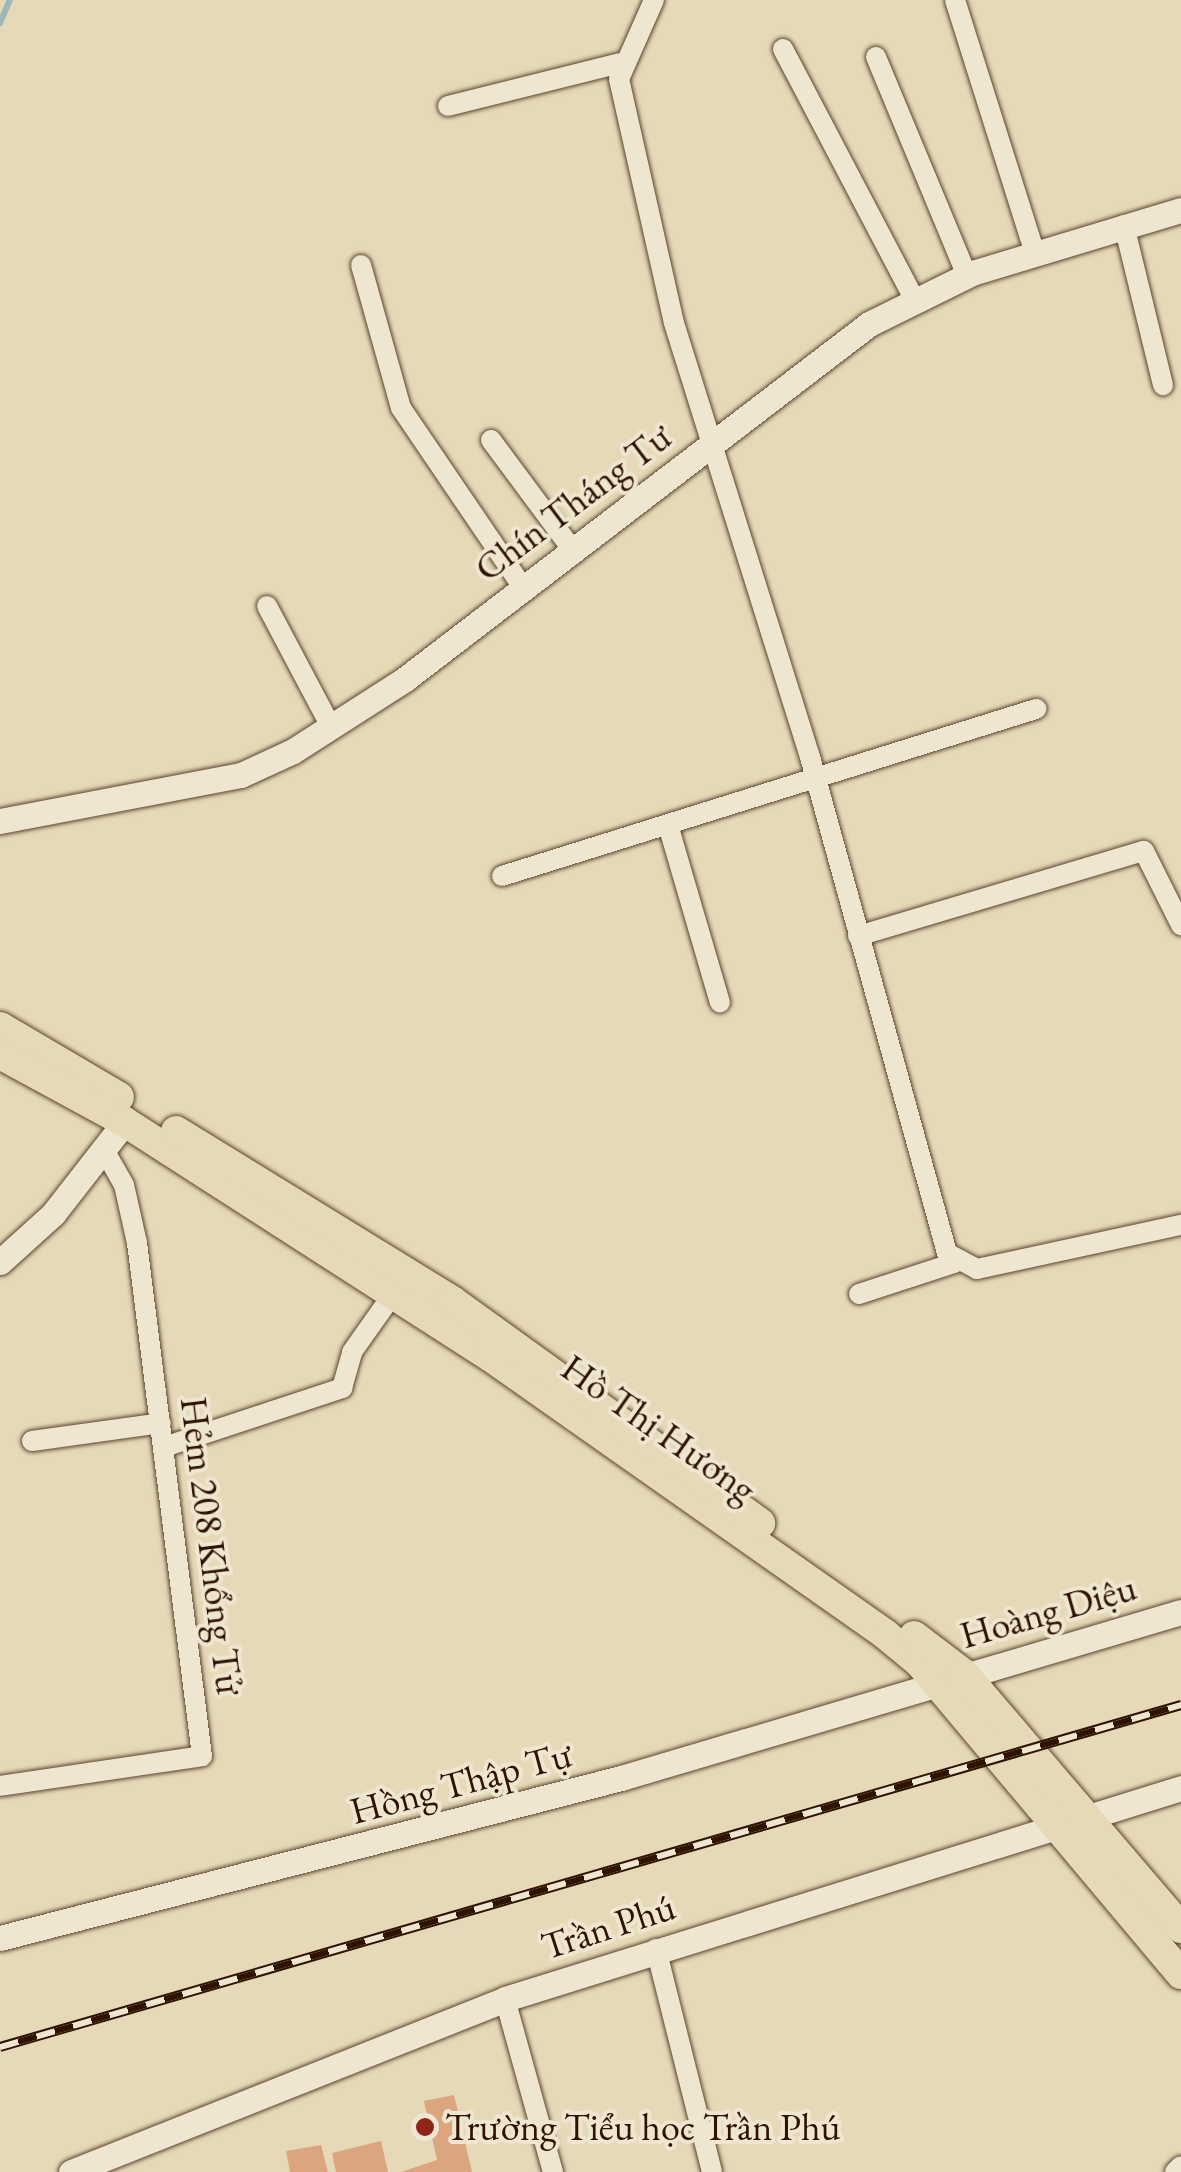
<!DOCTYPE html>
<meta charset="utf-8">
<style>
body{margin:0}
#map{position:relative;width:1181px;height:2172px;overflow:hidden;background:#e5d9b7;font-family:"EB Garamond",serif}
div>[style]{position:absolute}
.stream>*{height:6px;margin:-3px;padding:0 3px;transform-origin:3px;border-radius:3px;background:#9cb7bb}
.building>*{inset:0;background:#dba57f}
.roads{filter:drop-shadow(0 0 2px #5c442e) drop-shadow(0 0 2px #5c442e)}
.minor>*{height:20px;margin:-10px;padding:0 10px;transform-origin:10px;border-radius:10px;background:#eee6d0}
.tertiary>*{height:25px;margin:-12.5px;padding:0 12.5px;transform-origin:12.5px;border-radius:12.5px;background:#eee6d0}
.primary>*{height:30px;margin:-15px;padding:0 15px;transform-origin:15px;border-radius:15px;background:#e5d9b7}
.rail>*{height:10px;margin-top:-5px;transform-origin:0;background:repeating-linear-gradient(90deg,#eee6d0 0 19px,#2e1301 0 38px);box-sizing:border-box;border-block:2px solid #2e1301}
.dots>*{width:28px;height:28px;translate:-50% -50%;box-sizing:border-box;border:5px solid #eee6d0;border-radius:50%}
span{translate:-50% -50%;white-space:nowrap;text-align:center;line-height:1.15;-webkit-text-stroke:8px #eee6d0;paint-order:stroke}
.street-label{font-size:38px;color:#2e1301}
.poi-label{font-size:38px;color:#2e1301}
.left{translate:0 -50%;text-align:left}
</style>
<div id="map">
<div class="stream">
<div style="left:0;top:23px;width:25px;rotate:-67deg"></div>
</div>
<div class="building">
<div style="clip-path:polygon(454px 2095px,472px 2172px,401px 2172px,437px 2160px,424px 2101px)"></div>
<div style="clip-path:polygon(381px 2141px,388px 2172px,336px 2172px,332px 2153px)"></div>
<div style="clip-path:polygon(321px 2145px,328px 2172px,290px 2172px,286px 2151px)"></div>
</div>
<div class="roads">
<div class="minor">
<div style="left:654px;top:0;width:86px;rotate:113.9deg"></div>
<div style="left:619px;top:79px;width:250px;rotate:77.3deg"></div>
<div style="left:674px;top:323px;width:455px;rotate:72.6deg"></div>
<div style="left:810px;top:757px;width:515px;rotate:74.56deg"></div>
<div style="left:947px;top:1253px;width:34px;rotate:28deg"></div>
<div style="left:977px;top:1269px;width:209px;rotate:-12.2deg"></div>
<div style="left:955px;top:0;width:263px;rotate:72.5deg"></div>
<div style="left:783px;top:49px;width:281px;rotate:62.3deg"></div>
<div style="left:876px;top:57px;width:237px;rotate:67.4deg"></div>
<div style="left:448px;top:106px;width:177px;rotate:-14deg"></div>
<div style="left:1124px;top:225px;width:165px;rotate:76.3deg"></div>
<div style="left:361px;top:265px;width:148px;rotate:74.4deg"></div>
<div style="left:401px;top:408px;width:215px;rotate:55.8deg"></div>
<div style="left:491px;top:440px;width:136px;rotate:53.4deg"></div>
<div style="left:267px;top:606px;width:139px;rotate:62.1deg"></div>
<div style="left:668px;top:825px;width:185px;rotate:73.7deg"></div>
<div style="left:502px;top:876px;width:560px;rotate:-17.37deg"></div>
<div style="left:858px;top:936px;width:298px;rotate:-16.6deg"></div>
<div style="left:1144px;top:851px;width:83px;rotate:63.4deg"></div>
<div style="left:859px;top:1294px;width:100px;rotate:-18.1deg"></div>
<div style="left:32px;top:1441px;width:130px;rotate:-7.9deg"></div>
<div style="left:164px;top:1447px;width:188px;rotate:-18.3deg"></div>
<div style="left:342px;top:1388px;width:37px;rotate:-74deg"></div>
<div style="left:352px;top:1352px;width:71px;rotate:-54.7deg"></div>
<div style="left:0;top:1786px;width:204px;rotate:-8.4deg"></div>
<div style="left:202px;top:1756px;width:517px;rotate:-97.22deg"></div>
<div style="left:137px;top:1243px;width:59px;rotate:-102.6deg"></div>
<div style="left:124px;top:1185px;width:43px;rotate:-119.6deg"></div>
<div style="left:656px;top:1949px;width:230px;rotate:75.9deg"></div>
<div style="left:505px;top:1999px;width:180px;rotate:74.5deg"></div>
<div style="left:1175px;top:2172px;width:8px;rotate:-45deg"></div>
</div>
<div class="tertiary">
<div style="left:0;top:821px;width:245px;rotate:-10.8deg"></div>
<div style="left:241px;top:775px;width:57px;rotate:-24.8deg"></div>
<div style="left:293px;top:751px;width:133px;rotate:-32.7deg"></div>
<div style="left:405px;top:679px;width:584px;rotate:-37.42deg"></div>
<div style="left:869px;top:324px;width:115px;rotate:-26.3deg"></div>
<div style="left:972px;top:273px;width:218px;rotate:-16.8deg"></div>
<div style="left:0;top:1262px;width:72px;rotate:-42.2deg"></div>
<div style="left:53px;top:1214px;width:117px;rotate:-52deg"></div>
<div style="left:0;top:1938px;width:641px;rotate:-14.45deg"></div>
<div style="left:621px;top:1778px;width:584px;rotate:-16.51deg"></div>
<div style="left:71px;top:2172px;width:467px;rotate:-21.7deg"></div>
<div style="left:505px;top:1999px;width:708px;rotate:-17.33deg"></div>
</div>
<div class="primary">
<div style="left:0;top:1027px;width:138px;rotate:30.5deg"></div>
<div style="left:0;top:1054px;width:142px;rotate:28.5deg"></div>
<div style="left:125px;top:1122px;width:435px;rotate:32.7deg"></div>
<div style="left:491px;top:1357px;width:483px;rotate:35.1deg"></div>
<div style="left:886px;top:1635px;width:44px;rotate:39.5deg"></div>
<div style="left:920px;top:1663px;width:406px;rotate:50deg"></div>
<div style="left:176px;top:1131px;width:324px;rotate:31.6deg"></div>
<div style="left:452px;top:1301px;width:380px;rotate:35.8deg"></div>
<div style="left:914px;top:1636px;width:63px;rotate:37.2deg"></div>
<div style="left:964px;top:1674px;width:334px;rotate:49.5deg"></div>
</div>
</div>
<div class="rail">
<div style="left:0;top:2047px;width:1230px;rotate:-16.15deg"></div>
</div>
<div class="dots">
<div style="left:425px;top:2127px;background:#8f2418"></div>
</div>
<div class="street-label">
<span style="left:573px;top:502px;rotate:-37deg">Chín Tháng Tư</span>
<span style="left:659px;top:1428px;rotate:35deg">Hồ Thị Hương</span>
<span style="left:212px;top:1546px;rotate:83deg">Hẻm 208 Khổng Tử</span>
<span style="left:1048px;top:1611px;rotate:-16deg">Hoàng Diệu</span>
<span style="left:461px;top:1782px;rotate:-15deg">Hồng Thập Tự</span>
<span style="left:608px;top:1926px;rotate:-18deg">Trần Phú</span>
</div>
<div class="poi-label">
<span class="left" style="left:445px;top:2127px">Trường Tiểu học Trần Phú</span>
</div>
</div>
